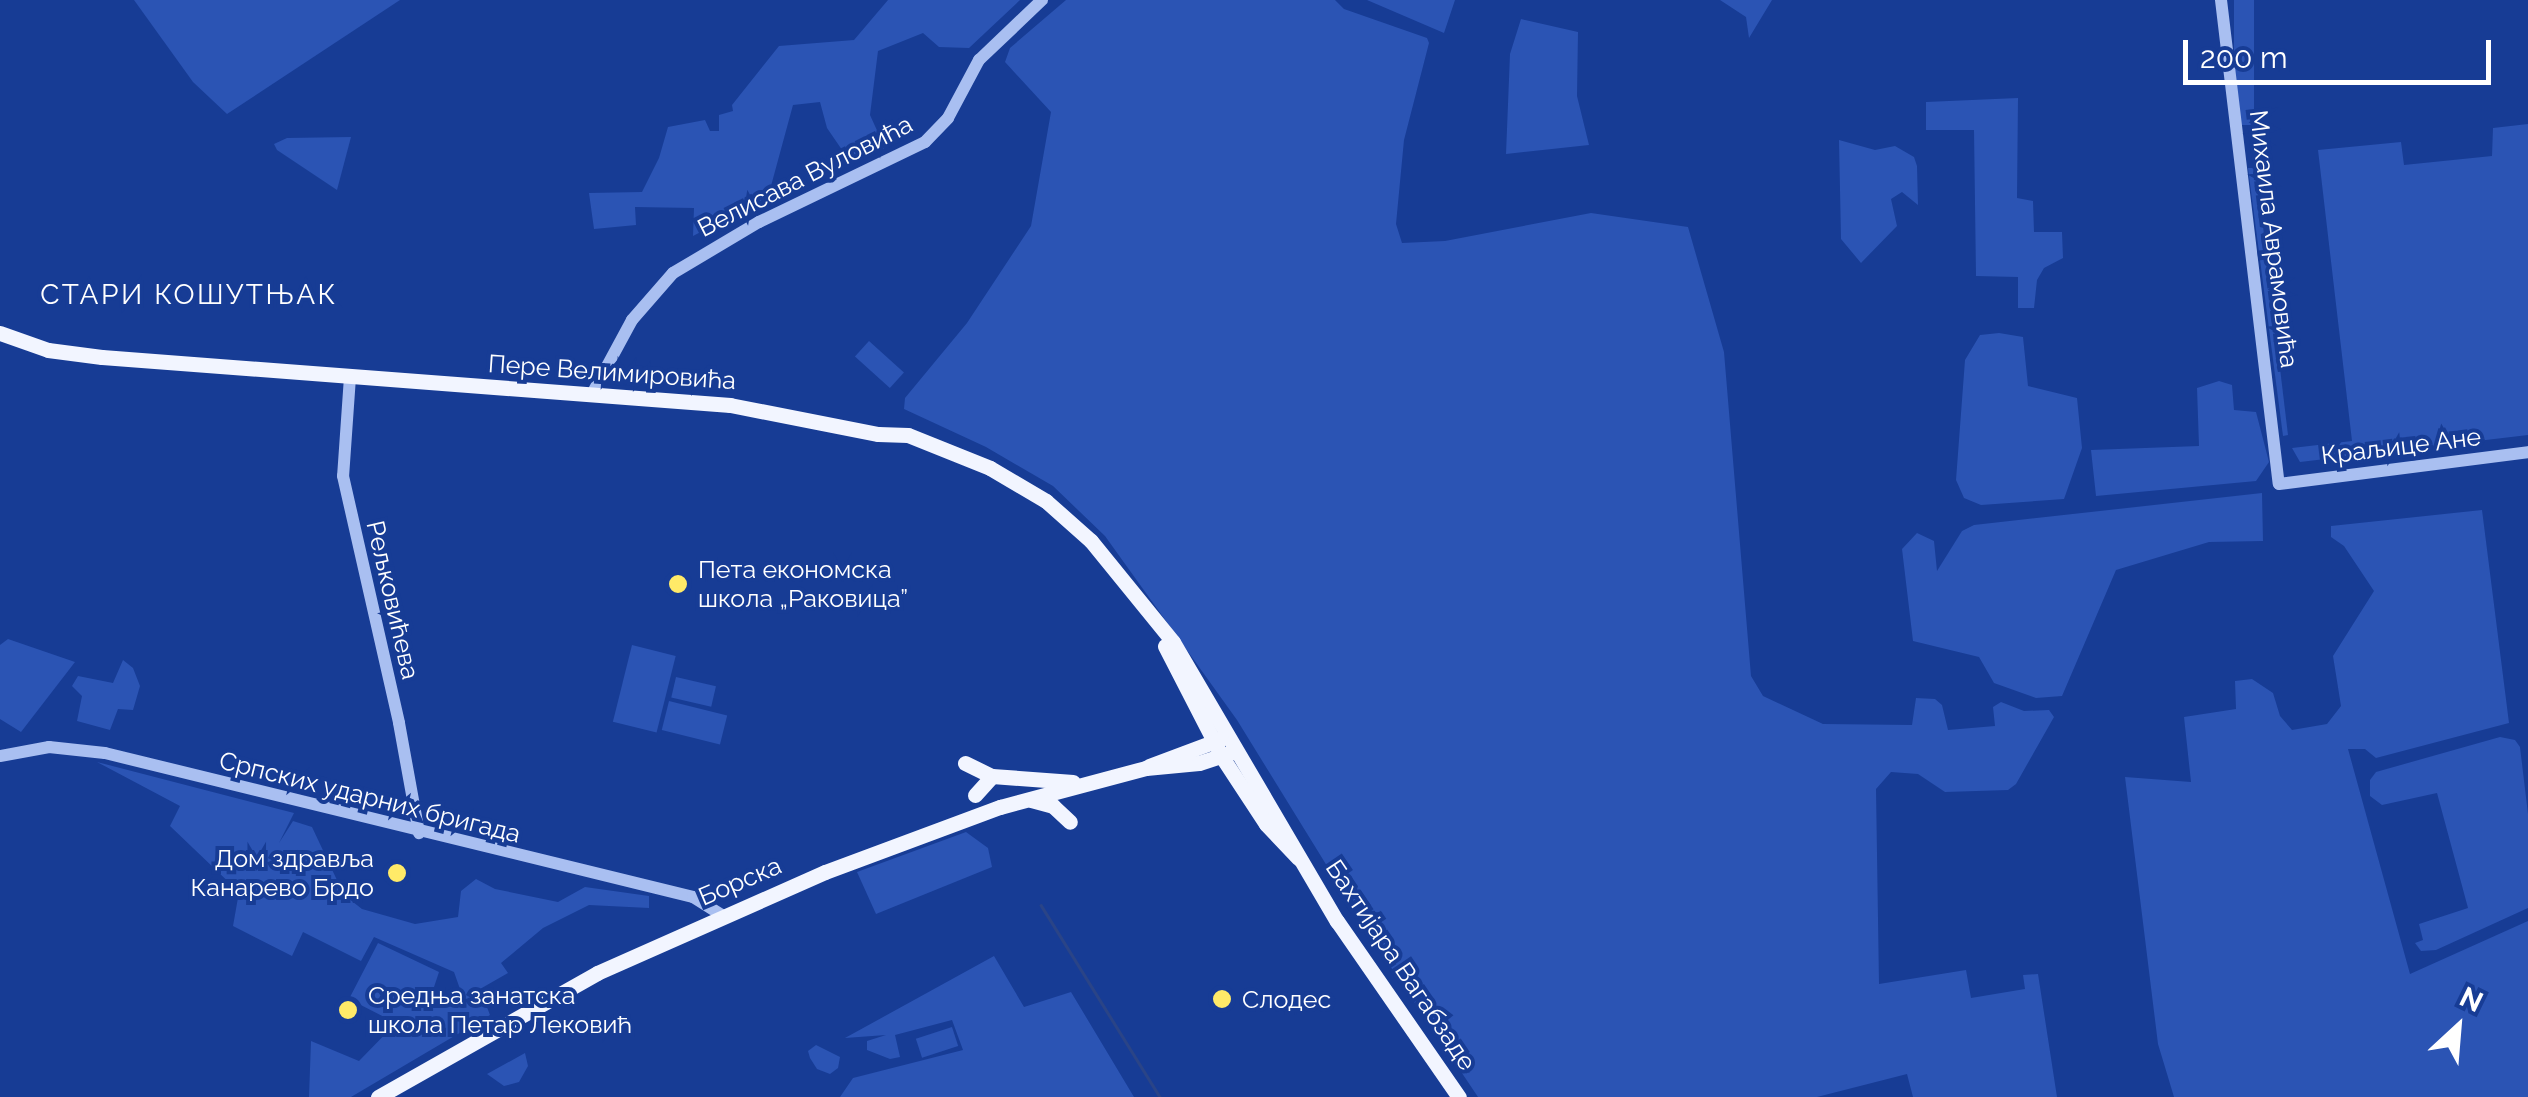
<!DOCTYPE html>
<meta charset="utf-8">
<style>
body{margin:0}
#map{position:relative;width:2528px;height:1097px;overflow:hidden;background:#173c95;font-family:Raleway,sans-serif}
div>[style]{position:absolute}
.green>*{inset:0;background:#2b54b4;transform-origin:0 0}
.stream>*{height:2.5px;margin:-1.25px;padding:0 1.25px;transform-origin:1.25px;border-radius:1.25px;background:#2a4487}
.minor>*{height:12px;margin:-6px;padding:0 6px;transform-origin:6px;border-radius:6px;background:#a9bff1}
.major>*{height:15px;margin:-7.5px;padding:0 7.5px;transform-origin:7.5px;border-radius:7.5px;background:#f2f5ff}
.dots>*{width:28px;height:28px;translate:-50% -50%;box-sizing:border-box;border:5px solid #173c95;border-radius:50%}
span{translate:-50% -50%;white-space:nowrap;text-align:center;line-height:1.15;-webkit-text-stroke:8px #173c95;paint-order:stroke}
.street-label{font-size:25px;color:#fff}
.poi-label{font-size:25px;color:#fff}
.left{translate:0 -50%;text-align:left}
.right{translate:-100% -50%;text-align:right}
.neighbourhood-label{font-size:28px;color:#fff;letter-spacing:2.5px}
.north{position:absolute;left:2408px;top:977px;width:100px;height:100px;-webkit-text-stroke:8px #173c95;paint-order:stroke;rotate:26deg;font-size:28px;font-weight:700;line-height:40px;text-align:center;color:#fff}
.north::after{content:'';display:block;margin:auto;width:35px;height:45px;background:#fff;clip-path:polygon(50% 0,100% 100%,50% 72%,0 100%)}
.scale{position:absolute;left:2183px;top:40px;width:308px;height:45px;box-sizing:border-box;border:5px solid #fff;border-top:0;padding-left:12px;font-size:30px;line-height:35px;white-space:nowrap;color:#fff;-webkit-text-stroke:8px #173c95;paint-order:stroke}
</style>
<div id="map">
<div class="green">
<div style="clip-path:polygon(134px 0,400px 0,227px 114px,193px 82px)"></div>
<div style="clip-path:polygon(888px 0,1020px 0,969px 48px,939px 47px,923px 33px,878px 51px,870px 115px,885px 148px,851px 163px,827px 128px,820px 102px,793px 105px,768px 197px,693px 236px,694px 208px,635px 207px,636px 225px,594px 229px,589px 193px,642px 192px,659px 158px,668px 127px,705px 120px,710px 131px,719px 131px,719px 115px,733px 111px,732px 105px,779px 46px,854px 40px)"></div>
<div style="clip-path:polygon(1066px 0,1335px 0,1344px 9px,1427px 38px,1429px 43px,1404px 140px,1396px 224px,1402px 243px,1445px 241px,1591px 213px,1688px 227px,1724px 352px,1751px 676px,1763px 696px,1823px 724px,1912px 725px,1916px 698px,1935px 699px,1942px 705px,1948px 730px,1995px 726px,1993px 707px,2001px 702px,2024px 711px,2049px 710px,2054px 717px,2016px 784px,2008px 790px,1945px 792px,1918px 774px,1891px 772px,1876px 789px,1879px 984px,1966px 970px,1971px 998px,2025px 989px,2023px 975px,2038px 974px,2057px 1097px,1913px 1097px,1907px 1074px,1817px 1097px,1478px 1097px,1372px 939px,1237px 720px,1105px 536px,1053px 486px,986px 447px,904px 409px,905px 398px,967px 323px,1031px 226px,1051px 112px,1005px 62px,1010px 48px)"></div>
<div style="clip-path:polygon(1367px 0,1455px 0,1444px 33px)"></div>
<div style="clip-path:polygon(1720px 0,1772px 0,1749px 38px,1746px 17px)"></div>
<div style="left:2234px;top:0;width:20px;height:125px"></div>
<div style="clip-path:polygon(1521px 19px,1578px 32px,1577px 96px,1589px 145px,1506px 154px,1510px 54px)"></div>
<div style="clip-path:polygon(2018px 98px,2017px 198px,2033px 201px,2034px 232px,2062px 232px,2063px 258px,2044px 268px,2037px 280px,2034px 308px,2018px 308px,2018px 277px,1976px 276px,1974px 130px,1926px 130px,1926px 102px)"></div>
<div style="clip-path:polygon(2528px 124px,2528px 435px,2300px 462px,2292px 448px,2352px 441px,2318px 150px,2401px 142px,2404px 165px,2492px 156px,2493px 128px)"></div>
<div style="clip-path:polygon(351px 137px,337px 190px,277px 150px,274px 144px,287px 138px)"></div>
<div style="clip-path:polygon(1839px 140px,1875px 150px,1895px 146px,1914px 157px,1917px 166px,1918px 205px,1902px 192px,1891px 199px,1897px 226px,1861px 263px,1841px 239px)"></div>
<div style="clip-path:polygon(2248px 168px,2256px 168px,2288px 435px,2283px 436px)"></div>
<div style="clip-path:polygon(1999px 333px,2023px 337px,2028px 386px,2077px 398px,2082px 448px,2064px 499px,1981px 505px,1964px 498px,1956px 480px,1965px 360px,1980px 335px)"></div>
<div style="left:869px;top:341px;width:47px;height:21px;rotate:42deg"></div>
<div style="clip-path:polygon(2219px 381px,2232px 385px,2234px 410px,2256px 412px,2269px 462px,2256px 481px,2096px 496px,2091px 450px,2199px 446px,2197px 388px)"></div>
<div style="clip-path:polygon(2262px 493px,2263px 541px,2209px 542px,2116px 570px,2062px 696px,2036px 698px,1994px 683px,1979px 657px,1913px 641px,1902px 549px,1917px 533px,1934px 541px,1937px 571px,1962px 531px,1974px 525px)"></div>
<div style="clip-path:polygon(2482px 510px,2509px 723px,2376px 758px,2365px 749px,2348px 749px,2410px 974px,2528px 921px,2528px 1097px,2174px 1097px,2158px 1044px,2125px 777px,2191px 782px,2184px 717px,2236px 709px,2235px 681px,2252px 679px,2273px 693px,2280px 716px,2292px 730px,2327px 724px,2341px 706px,2333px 656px,2374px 591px,2344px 546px,2331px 537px,2331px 526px)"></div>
<div style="clip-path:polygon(8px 639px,75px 662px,21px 732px,0 719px,0 645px)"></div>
<div style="left:632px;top:645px;width:45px;height:79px;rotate:14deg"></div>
<div style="clip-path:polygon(123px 660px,133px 668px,140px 686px,133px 710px,118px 709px,110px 730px,77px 721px,82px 696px,72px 686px,78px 676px,113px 683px)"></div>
<div style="left:676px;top:677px;width:41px;height:21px;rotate:13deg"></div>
<div style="left:669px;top:701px;width:60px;height:30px;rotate:14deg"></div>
<div style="clip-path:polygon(2500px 737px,2515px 740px,2520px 747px,2528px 814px,2528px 908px,2436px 950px,2421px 951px,2415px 943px,2423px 940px,2419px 924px,2468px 908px,2437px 793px,2382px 805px,2370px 796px,2370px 780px,2376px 772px)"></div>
<div style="clip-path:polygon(97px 762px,294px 813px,279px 843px,293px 821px,312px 827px,344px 895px,362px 909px,415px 924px,458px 917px,461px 891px,476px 879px,495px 889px,558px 902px,585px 887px,649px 896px,649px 908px,589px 905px,543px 928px,501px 963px,508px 973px,480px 989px,490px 1015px,351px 1097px,309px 1097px,311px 1041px,359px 1061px,396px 1023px,349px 999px,378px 943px,439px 972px,430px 999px,445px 1003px,460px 989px,454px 972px,374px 937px,361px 961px,303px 932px,292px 956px,233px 926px,239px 892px,170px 826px,180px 806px)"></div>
<div style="clip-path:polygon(966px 832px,988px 848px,992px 867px,876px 914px,857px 872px)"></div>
<div style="clip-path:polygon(994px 956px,1024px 1007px,1071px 992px,1134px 1097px,840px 1097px,853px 1078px,963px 1050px,952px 1020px,895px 1035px,900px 1057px,890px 1059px,867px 1050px,867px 1041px,886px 1035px,845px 1038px)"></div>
<div style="left:952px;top:1027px;width:20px;height:38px;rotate:72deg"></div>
<div style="clip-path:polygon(816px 1045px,840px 1057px,838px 1068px,830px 1074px,817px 1069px,810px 1058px,808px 1051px)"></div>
<div style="clip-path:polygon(525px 1053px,528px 1066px,519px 1082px,504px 1086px,487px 1074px)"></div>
</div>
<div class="stream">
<div style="left:1041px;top:905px;width:226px;rotate:58.2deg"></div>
</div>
<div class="minor">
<div style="left:2221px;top:0;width:487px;rotate:83.2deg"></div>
<div style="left:2279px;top:484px;width:251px;rotate:-7.3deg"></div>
<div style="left:350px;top:377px;width:99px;rotate:94deg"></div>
<div style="left:343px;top:476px;width:253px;rotate:77.2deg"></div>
<div style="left:399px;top:723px;width:112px;rotate:79.7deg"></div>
<div style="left:592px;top:394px;width:84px;rotate:-61.6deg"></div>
<div style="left:632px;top:320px;width:62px;rotate:-48.9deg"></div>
<div style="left:673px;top:273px;width:100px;rotate:-30.7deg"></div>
<div style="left:759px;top:222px;width:184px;rotate:-25.7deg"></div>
<div style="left:925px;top:142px;width:33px;rotate:-46deg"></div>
<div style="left:948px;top:118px;width:66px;rotate:-61.9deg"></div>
<div style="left:979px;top:60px;width:87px;rotate:-43.6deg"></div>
<div style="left:0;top:756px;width:50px;rotate:-10.4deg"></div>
<div style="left:49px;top:747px;width:56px;rotate:6.1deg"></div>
<div style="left:105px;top:753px;width:605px;rotate:13.76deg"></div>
<div style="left:693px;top:897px;width:36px;rotate:32deg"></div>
</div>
<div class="major">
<div style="left:0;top:333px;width:51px;rotate:19.5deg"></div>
<div style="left:48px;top:350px;width:54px;rotate:7.4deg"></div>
<div style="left:102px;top:357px;width:630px;rotate:4.37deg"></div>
<div style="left:730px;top:405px;width:151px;rotate:11.1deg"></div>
<div style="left:878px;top:434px;width:30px;rotate:2deg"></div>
<div style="left:908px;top:435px;width:88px;rotate:21.9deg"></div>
<div style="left:990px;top:468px;width:65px;rotate:30.5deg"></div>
<div style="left:1046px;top:501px;width:60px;rotate:41.6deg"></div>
<div style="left:1091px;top:541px;width:130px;rotate:50.9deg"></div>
<div style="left:1173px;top:642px;width:324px;rotate:59.6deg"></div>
<div style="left:1337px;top:921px;width:214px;rotate:55.3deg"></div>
<div style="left:1165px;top:646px;width:125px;rotate:62.8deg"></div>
<div style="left:1222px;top:757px;width:80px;rotate:56.7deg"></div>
<div style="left:1266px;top:824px;width:47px;rotate:46.7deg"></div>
<div style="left:965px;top:763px;width:30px;rotate:26deg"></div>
<div style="left:992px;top:776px;width:81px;rotate:4.2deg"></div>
<div style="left:1149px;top:766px;width:77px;rotate:-20.6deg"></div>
<div style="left:975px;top:795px;width:25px;rotate:-48deg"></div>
<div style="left:1031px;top:800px;width:23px;rotate:15deg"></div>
<div style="left:1053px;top:806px;width:23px;rotate:43deg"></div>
<div style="left:378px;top:1097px;width:252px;rotate:-29.5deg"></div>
<div style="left:597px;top:973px;width:249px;rotate:-23.9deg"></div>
<div style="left:825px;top:872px;width:187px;rotate:-20.4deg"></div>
<div style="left:1000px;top:807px;width:151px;rotate:-15deg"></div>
<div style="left:1146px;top:768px;width:53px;rotate:-5.4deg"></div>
<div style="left:1199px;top:763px;width:39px;rotate:-18deg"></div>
</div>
<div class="dots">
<div style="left:678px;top:584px;background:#ffea68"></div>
<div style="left:397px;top:873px;background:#ffea68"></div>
<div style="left:1222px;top:999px;background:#ffea68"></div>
<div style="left:348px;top:1010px;background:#ffea68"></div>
</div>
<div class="street-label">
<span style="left:805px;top:176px;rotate:-27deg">Велисава Вуловића</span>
<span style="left:2274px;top:239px;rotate:83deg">Михаила Аврамовића</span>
<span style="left:612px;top:372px;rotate:4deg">Пере Велимировића</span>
<span style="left:2401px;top:446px;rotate:-7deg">Краљице Ане</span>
<span style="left:393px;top:600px;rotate:77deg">Рељковићева</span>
<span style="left:370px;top:797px;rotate:14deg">Српских ударних бригада</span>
<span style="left:740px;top:881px;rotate:-23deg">Борска</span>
<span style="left:1401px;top:965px;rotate:56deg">Бахтијара Вагабзаде</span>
</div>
<div class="poi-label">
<span class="left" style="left:698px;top:584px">Пета економска<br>школа „Раковица”</span>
<span class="right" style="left:374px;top:873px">Дом здравља<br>Канарево Брдо</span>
<span class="left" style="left:368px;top:1010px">Средња занатска<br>школа Петар Лековић</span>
<span class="left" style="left:1242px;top:999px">Слодес</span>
</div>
<div class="neighbourhood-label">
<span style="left:189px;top:295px">СТАРИ КОШУТЊАК</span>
</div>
<div class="north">N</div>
<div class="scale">200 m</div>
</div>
